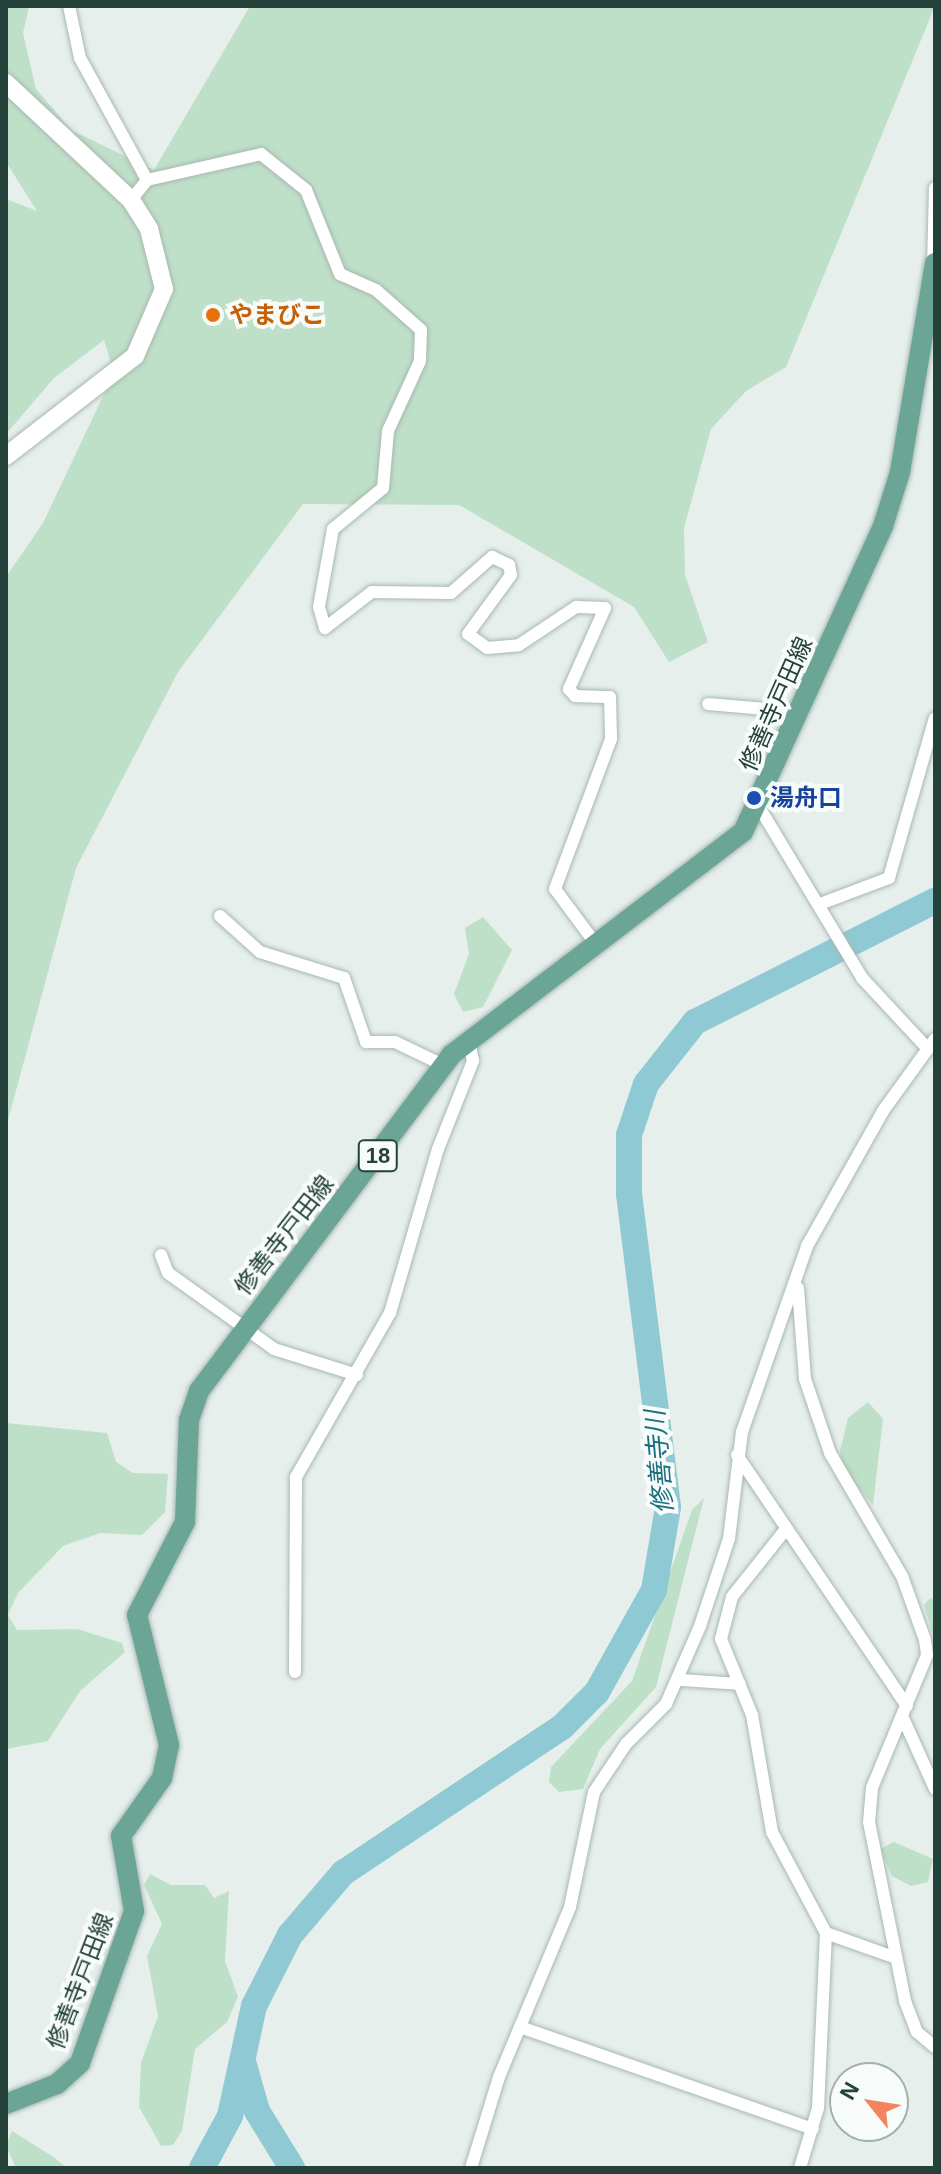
<!DOCTYPE html>
<meta charset="utf-8">
<style>
body{margin:0}
#map{position:relative;width:941px;height:2174px;overflow:hidden;background:#e6efeb;font-family:Helvetica,"Noto Sans JP",sans-serif}
div>[style]{position:absolute}
.green>*{inset:0;background:#bfe0c8}
.river>*{height:26px;margin:-13px;padding:0 13px;transform-origin:13px;border-radius:13px;background:#8ec9d4}
.roads{filter:drop-shadow(0 0 2px #a8b8b2) drop-shadow(0 0 2px #a8b8b2)}
.street>*{height:12px;margin:-6px;padding:0 6px;transform-origin:6px;border-radius:6px;background:#fff}
.secondary>*{height:18px;margin:-9px;padding:0 9px;transform-origin:9px;border-radius:9px;background:#fff}
.primary>*{height:20px;margin:-10px;padding:0 10px;transform-origin:10px;border-radius:10px;background:#6aa596}
.dots>*{width:22px;height:22px;translate:-50% -50%;box-sizing:border-box;border:4px solid #f7fbf9;border-radius:50%}
span{translate:-50% -50%;white-space:nowrap;text-align:center;line-height:1.15;-webkit-text-stroke:8px #f7fbf9;paint-order:stroke}
.shield-label span{padding:2px 6px;background:#f7fbf9;border:2px solid;border-radius:6px;-webkit-text-stroke-width:0}
.shield-label{font-size:22px;color:#24423a;font-weight:700}
.food-label{font-size:24px;color:#c56008;font-weight:700}
.left{translate:0 -50%;text-align:left}
.street-label{font-size:24px;color:#24423a}
.transit-label{font-size:24px;color:#164399;font-weight:700}
.water-label{font-size:26px;color:#1c6f80;font-style:italic}
.frame{position:absolute;inset:0;border:8px solid #24423a;pointer-events:none}
.north{position:absolute;left:829px;top:2062px;width:80px;height:80px;box-sizing:border-box;background:#f7fbf9;border:2px solid #a3b1ad;border-radius:50%;rotate:300deg;font-size:22px;font-weight:700;line-height:32px;text-align:center;color:#24423a}
.north::after{content:'';display:block;margin:auto;width:28px;height:36px;background:#f4845f;clip-path:polygon(50% 0,100% 100%,50% 72%,0 100%)}
</style>
<div id="map">
<div class="green">
<div style="clip-path:polygon(6px 6px,29px 6px,23px 33px,36px 89px,71px 130px,154px 170px,250px 6px,935px 6px,786px 367px,746px 391px,711px 429px,684px 528px,685px 575px,708px 642px,669px 662px,634px 607px,459px 505px,303px 504px,178px 672px,76px 868px,6px 1128px,6px 577px,43px 523px,114px 373px,104px 340px,54px 378px,6px 434px,6px 199px,37px 211px,6px 162px)"></div>
<div style="clip-path:polygon(483px 917px,512px 950px,483px 1007px,463px 1012px,454px 994px,469px 954px,465px 928px)"></div>
<div style="clip-path:polygon(868px 1402px,883px 1419px,873px 1505px,843px 1469px,840px 1451px,848px 1418px)"></div>
<div style="clip-path:polygon(6px 1423px,107px 1433px,116px 1462px,133px 1473px,168px 1474px,165px 1512px,142px 1535px,100px 1533px,63px 1546px,18px 1593px,8px 1615px,17px 1630px,77px 1629px,122px 1643px,125px 1652px,80px 1691px,48px 1741px,6px 1749px)"></div>
<div style="clip-path:polygon(704px 1498px,656px 1687px,600px 1749px,583px 1789px,559px 1792px,549px 1782px,551px 1767px,632px 1681px,692px 1510px)"></div>
<div style="clip-path:polygon(930px 1598px,935px 1601px,935px 1641px,924px 1605px)"></div>
<div style="clip-path:polygon(894px 1842px,933px 1859px,928px 1882px,911px 1886px,892px 1876px,880px 1849px)"></div>
<div style="clip-path:polygon(150px 1874px,171px 1885px,205px 1885px,214px 1898px,229px 1891px,225px 1961px,238px 1997px,227px 2022px,195px 2049px,182px 2131px,173px 2145px,161px 2146px,139px 2107px,141px 2063px,158px 2016px,147px 1956px,162px 1924px,144px 1885px)"></div>
<div style="clip-path:polygon(12px 2131px,52px 2156px,67px 2168px,16px 2168px,6px 2146px)"></div>
</div>
<div class="river">
<div style="left:244px;top:2065px;width:48px;rotate:74.2deg"></div>
<div style="left:257px;top:2111px;width:67px;rotate:58.4deg"></div>
<div style="left:202px;top:2168px;width:59px;rotate:-61.7deg"></div>
<div style="left:230px;top:2116px;width:113px;rotate:-77.7deg"></div>
<div style="left:254px;top:2006px;width:80px;rotate:-63.1deg"></div>
<div style="left:290px;top:1935px;width:82px;rotate:-49.5deg"></div>
<div style="left:343px;top:1873px;width:263px;rotate:-33.7deg"></div>
<div style="left:562px;top:1727px;width:49px;rotate:-45deg"></div>
<div style="left:597px;top:1692px;width:117px;rotate:-60.8deg"></div>
<div style="left:654px;top:1590px;width:84px;rotate:-80.4deg"></div>
<div style="left:668px;top:1507px;width:315px;rotate:-97.1deg"></div>
<div style="left:629px;top:1194px;width:59px;rotate:-90deg"></div>
<div style="left:629px;top:1135px;width:54px;rotate:-71.6deg"></div>
<div style="left:646px;top:1084px;width:79px;rotate:-51.7deg"></div>
<div style="left:695px;top:1022px;width:269px;rotate:-26.8deg"></div>
</div>
<div class="roads">
<div class="street">
<div style="left:69px;top:6px;width:53px;rotate:78.1deg"></div>
<div style="left:80px;top:58px;width:139px;rotate:61.2deg"></div>
<div style="left:131px;top:200px;width:26px;rotate:-51deg"></div>
<div style="left:147px;top:180px;width:117px;rotate:-12.8deg"></div>
<div style="left:261px;top:154px;width:58px;rotate:38.7deg"></div>
<div style="left:306px;top:190px;width:91px;rotate:68deg"></div>
<div style="left:340px;top:274px;width:39px;rotate:24deg"></div>
<div style="left:376px;top:290px;width:60px;rotate:41.6deg"></div>
<div style="left:421px;top:330px;width:31px;rotate:92deg"></div>
<div style="left:420px;top:361px;width:77px;rotate:114.6deg"></div>
<div style="left:388px;top:431px;width:57px;rotate:95deg"></div>
<div style="left:383px;top:488px;width:65px;rotate:140.6deg"></div>
<div style="left:333px;top:529px;width:79px;rotate:100.2deg"></div>
<div style="left:319px;top:607px;width:22px;rotate:74deg"></div>
<div style="left:325px;top:628px;width:59px;rotate:-37.5deg"></div>
<div style="left:372px;top:592px;width:79px;rotate:0.7deg"></div>
<div style="left:451px;top:593px;width:55px;rotate:-41.3deg"></div>
<div style="left:492px;top:557px;width:19px;rotate:25deg"></div>
<div style="left:509px;top:565px;width:10px;rotate:79deg"></div>
<div style="left:511px;top:575px;width:73px;rotate:126.1deg"></div>
<div style="left:468px;top:634px;width:24px;rotate:36deg"></div>
<div style="left:487px;top:648px;width:32px;rotate:-5deg"></div>
<div style="left:519px;top:645px;width:69px;rotate:-33.7deg"></div>
<div style="left:576px;top:607px;width:29px;rotate:2deg"></div>
<div style="left:605px;top:608px;width:89px;rotate:114deg"></div>
<div style="left:569px;top:689px;width:9px;rotate:49deg"></div>
<div style="left:575px;top:696px;width:35px;rotate:2deg"></div>
<div style="left:610px;top:697px;width:42px;rotate:88.6deg"></div>
<div style="left:611px;top:739px;width:160px;rotate:110.5deg"></div>
<div style="left:555px;top:889px;width:72px;rotate:53.4deg"></div>
<div style="left:933px;top:268px;width:80px;rotate:-88.6deg"></div>
<div style="left:708px;top:704px;width:93px;rotate:4.9deg"></div>
<div style="left:759px;top:807px;width:200px;rotate:58.9deg"></div>
<div style="left:862px;top:978px;width:97px;rotate:47.1deg"></div>
<div style="left:820px;top:904px;width:74px;rotate:-20.6deg"></div>
<div style="left:889px;top:878px;width:166px;rotate:-74deg"></div>
<div style="left:220px;top:916px;width:54px;rotate:42deg"></div>
<div style="left:260px;top:952px;width:88px;rotate:17.2deg"></div>
<div style="left:344px;top:978px;width:68px;rotate:71deg"></div>
<div style="left:366px;top:1042px;width:29px"></div>
<div style="left:395px;top:1042px;width:53px;rotate:25.6deg"></div>
<div style="left:161px;top:1255px;width:19px;rotate:69deg"></div>
<div style="left:168px;top:1273px;width:130px;rotate:35.6deg"></div>
<div style="left:274px;top:1349px;width:87px;rotate:17.4deg"></div>
<div style="left:798px;top:1288px;width:91px;rotate:85.6deg"></div>
<div style="left:805px;top:1379px;width:78px;rotate:71.3deg"></div>
<div style="left:830px;top:1453px;width:143px;rotate:59.7deg"></div>
<div style="left:902px;top:1576px;width:68px;rotate:70.2deg"></div>
<div style="left:925px;top:1640px;width:15px;rotate:82deg"></div>
<div style="left:927px;top:1655px;width:144px;rotate:112.5deg"></div>
<div style="left:872px;top:1788px;width:34px;rotate:95deg"></div>
<div style="left:869px;top:1822px;width:183px;rotate:78.6deg"></div>
<div style="left:905px;top:2001px;width:33px;rotate:69deg"></div>
<div style="left:917px;top:2032px;width:23px;rotate:40deg"></div>
<div style="left:737px;top:1455px;width:303px;rotate:55.9deg"></div>
<div style="left:786px;top:1529px;width:87px;rotate:128.5deg"></div>
<div style="left:732px;top:1597px;width:43px;rotate:104.7deg"></div>
<div style="left:721px;top:1639px;width:82px;rotate:67.8deg"></div>
<div style="left:752px;top:1715px;width:119px;rotate:80.3deg"></div>
<div style="left:772px;top:1832px;width:115px;rotate:61.9deg"></div>
<div style="left:826px;top:1933px;width:175px;rotate:92.6deg"></div>
<div style="left:818px;top:2108px;width:63px;rotate:106.7deg"></div>
<div style="left:295px;top:1672px;width:195px;rotate:-89.7deg"></div>
<div style="left:296px;top:1477px;width:189px;rotate:-60.2deg"></div>
<div style="left:390px;top:1313px;width:171px;rotate:-73.7deg"></div>
<div style="left:438px;top:1149px;width:95px;rotate:-68.3deg"></div>
<div style="left:473px;top:1061px;width:20px;rotate:-101deg"></div>
<div style="left:680px;top:1680px;width:60px;rotate:3.8deg"></div>
<div style="left:903px;top:1718px;width:78px;rotate:65.7deg"></div>
<div style="left:826px;top:1933px;width:74px;rotate:19.7deg"></div>
<div style="left:520px;top:2027px;width:310px;rotate:19.2deg"></div>
<div style="left:471px;top:2168px;width:95px;rotate:-72.9deg"></div>
<div style="left:499px;top:2077px;width:184px;rotate:-67.3deg"></div>
<div style="left:570px;top:1907px;width:117px;rotate:-78.2deg"></div>
<div style="left:594px;top:1792px;width:58px;rotate:-56.3deg"></div>
<div style="left:626px;top:1744px;width:57px;rotate:-45deg"></div>
<div style="left:666px;top:1704px;width:85px;rotate:-66.4deg"></div>
<div style="left:700px;top:1626px;width:92px;rotate:-71.6deg"></div>
<div style="left:729px;top:1539px;width:108px;rotate:-83.1deg"></div>
<div style="left:742px;top:1432px;width:197px;rotate:-70.7deg"></div>
<div style="left:807px;top:1246px;width:155px;rotate:-60.6deg"></div>
<div style="left:883px;top:1111px;width:89px;rotate:-54.2deg"></div>
</div>
<div class="secondary">
<div style="left:6px;top:83px;width:171px;rotate:43.1deg"></div>
<div style="left:131px;top:200px;width:34px;rotate:58deg"></div>
<div style="left:149px;top:229px;width:62px;rotate:76deg"></div>
<div style="left:164px;top:289px;width:73px;rotate:113.4deg"></div>
<div style="left:135px;top:356px;width:163px;rotate:142.2deg"></div>
</div>
<div class="primary">
<div style="left:6px;top:2104px;width:55px;rotate:-21.4deg"></div>
<div style="left:57px;top:2084px;width:31px;rotate:-42deg"></div>
<div style="left:80px;top:2063px;width:161px;rotate:-70.4deg"></div>
<div style="left:134px;top:1911px;width:76px;rotate:-99.8deg"></div>
<div style="left:121px;top:1836px;width:71px;rotate:-54.7deg"></div>
<div style="left:162px;top:1778px;width:34px;rotate:-78deg"></div>
<div style="left:169px;top:1745px;width:134px;rotate:-103.8deg"></div>
<div style="left:137px;top:1615px;width:105px;rotate:-62.7deg"></div>
<div style="left:185px;top:1522px;width:102px;rotate:-87.8deg"></div>
<div style="left:189px;top:1420px;width:31px;rotate:-71deg"></div>
<div style="left:199px;top:1391px;width:420px;rotate:-53.1deg"></div>
<div style="left:451px;top:1055px;width:367px;rotate:-37.4deg"></div>
<div style="left:743px;top:832px;width:337px;rotate:-65.4deg"></div>
<div style="left:883px;top:526px;width:57px;rotate:-72.5deg"></div>
<div style="left:900px;top:472px;width:212px;rotate:-80.5deg"></div>
</div>
</div>
<div class="dots">
<div style="left:213px;top:315px;background:#e8710a"></div>
<div style="left:754px;top:798px;background:#1a4fb4"></div>
</div>
<div class="shield-label">
<span style="left:378px;top:1156px">18</span>
</div>
<div class="food-label">
<span class="left" style="left:229px;top:315px">やまびこ</span>
</div>
<div class="street-label">
<span style="left:776px;top:704px;rotate:-66deg">修善寺戸田線</span>
<span style="left:284px;top:1235px;rotate:-52deg">修善寺戸田線</span>
<span style="left:80px;top:1981px;rotate:-69deg">修善寺戸田線</span>
</div>
<div class="transit-label">
<span class="left" style="left:770px;top:798px">湯舟口</span>
</div>
<div class="water-label">
<span style="left:660px;top:1462px;rotate:-95deg">修善寺川</span>
</div>
<div class="frame"></div>
<div class="north">N</div>
</div>
